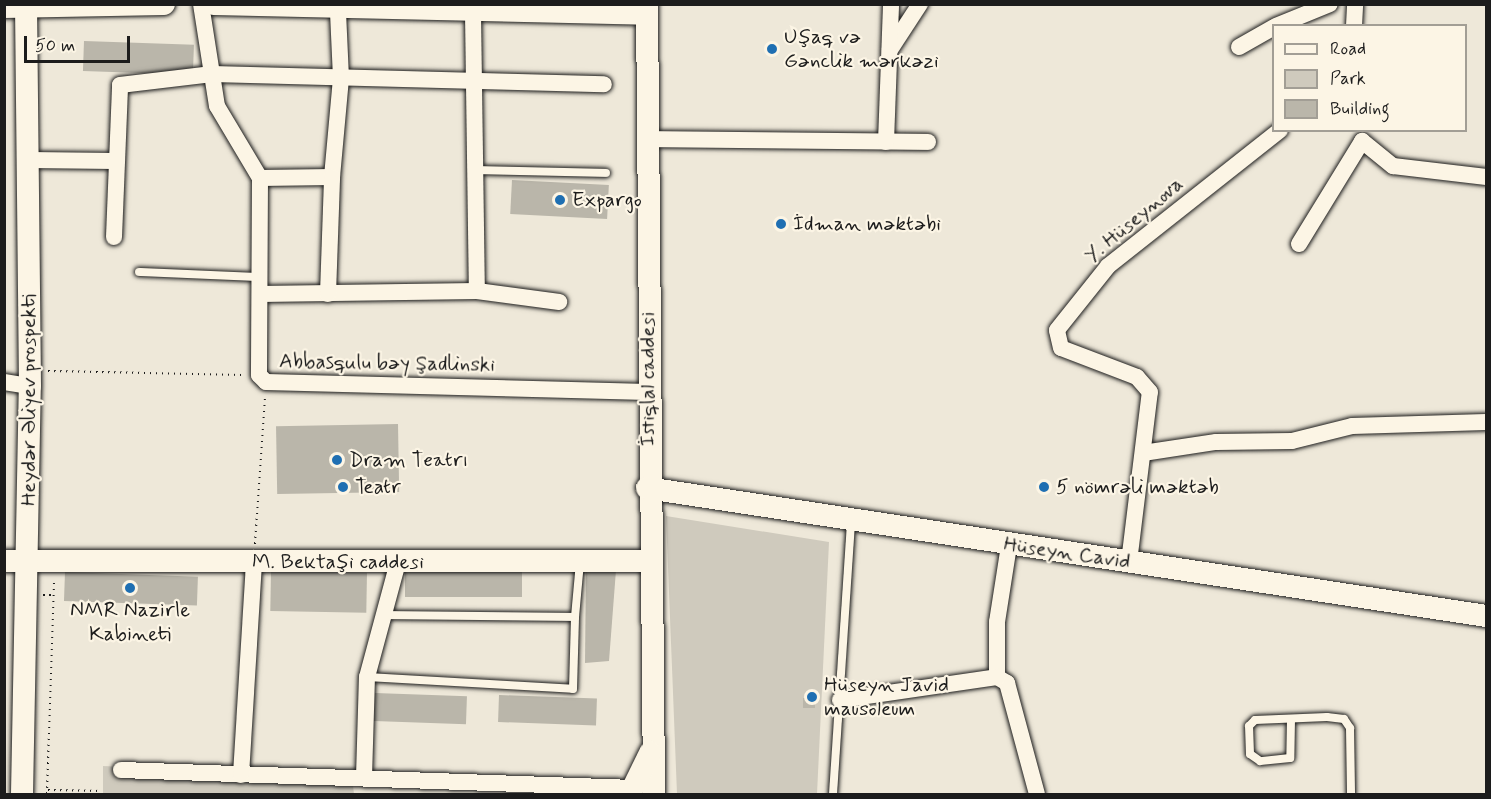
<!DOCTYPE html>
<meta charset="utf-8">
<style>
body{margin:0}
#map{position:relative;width:1491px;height:799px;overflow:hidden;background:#eee8d9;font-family:Mynerve,sans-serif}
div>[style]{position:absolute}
.green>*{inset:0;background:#cfcabd}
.building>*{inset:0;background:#bab6aa;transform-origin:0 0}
.path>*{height:2px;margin-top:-1px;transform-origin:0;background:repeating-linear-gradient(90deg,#1c1c1c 0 1.5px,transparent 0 6px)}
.roads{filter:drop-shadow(0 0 2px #1c1c1c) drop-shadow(0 0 2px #1c1c1c)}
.lane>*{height:8px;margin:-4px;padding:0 4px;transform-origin:4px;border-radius:4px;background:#fcf5e5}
.street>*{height:16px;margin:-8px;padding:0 8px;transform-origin:8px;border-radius:8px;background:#fcf5e5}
.secondary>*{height:22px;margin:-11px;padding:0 11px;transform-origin:11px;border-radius:11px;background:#fcf5e5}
.dots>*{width:16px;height:16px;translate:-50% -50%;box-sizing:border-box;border:3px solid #fcf5e5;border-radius:50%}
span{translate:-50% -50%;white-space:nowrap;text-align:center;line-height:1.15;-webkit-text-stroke:4.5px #fcf5e5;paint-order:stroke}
.poi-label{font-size:21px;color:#1c1c1c}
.left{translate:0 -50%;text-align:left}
.street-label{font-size:21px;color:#1c1c1c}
.frame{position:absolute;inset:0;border:6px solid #1c1c1c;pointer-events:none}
.legend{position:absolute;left:1272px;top:24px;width:195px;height:108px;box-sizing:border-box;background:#fcf5e5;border:2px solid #a29e95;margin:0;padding:8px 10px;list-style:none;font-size:18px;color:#1c1c1c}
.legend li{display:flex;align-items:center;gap:12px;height:30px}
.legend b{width:30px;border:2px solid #a29e95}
.scale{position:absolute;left:24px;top:36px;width:106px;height:27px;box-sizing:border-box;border:3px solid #1c1c1c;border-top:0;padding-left:8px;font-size:18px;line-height:21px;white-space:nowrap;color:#1c1c1c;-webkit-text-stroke:4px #fcf5e5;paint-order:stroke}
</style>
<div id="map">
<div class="green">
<div style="clip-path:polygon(666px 516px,829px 542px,817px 794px,677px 794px)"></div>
<div style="clip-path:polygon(103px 766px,352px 778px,354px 794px,103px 794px)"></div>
</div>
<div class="building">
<div style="left:84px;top:41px;width:110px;height:30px;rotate:2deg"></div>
<div style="left:512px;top:180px;width:97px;height:34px;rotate:3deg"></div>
<div style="left:398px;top:424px;width:68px;height:122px;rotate:89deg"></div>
<div style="clip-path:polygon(586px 568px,616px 570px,609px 661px,585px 663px)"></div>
<div style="left:405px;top:570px;width:117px;height:27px"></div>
<div style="left:271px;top:571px;width:96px;height:40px;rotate:1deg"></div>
<div style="left:65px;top:572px;width:133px;height:29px;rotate:2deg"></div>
<div style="left:375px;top:693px;width:92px;height:28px;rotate:2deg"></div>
<div style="left:499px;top:695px;width:98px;height:27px;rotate:2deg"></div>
<div style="left:803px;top:698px;width:12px;height:10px"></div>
</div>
<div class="path">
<div style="left:48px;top:371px;width:195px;rotate:1.2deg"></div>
<div style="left:255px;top:544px;width:147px;rotate:-86.1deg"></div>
<div style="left:43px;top:595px;width:11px"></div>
<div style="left:48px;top:790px;width:53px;rotate:1.1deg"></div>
<div style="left:47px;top:794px;width:215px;rotate:-88.1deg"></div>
<div style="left:101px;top:794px;width:140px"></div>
</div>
<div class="roads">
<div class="lane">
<div style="left:478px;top:170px;width:128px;rotate:1.3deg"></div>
<div style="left:139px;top:272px;width:120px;rotate:2.4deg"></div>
<div style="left:385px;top:615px;width:190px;rotate:0.6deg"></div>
<div style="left:575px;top:617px;width:55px;rotate:-84.8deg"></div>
<div style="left:367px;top:677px;width:206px;rotate:3.3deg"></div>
<div style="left:573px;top:689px;width:72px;rotate:-88.4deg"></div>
<div style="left:1291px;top:719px;width:39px;rotate:91deg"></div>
<div style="left:1290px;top:758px;width:30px;rotate:174deg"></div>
<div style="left:1260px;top:761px;width:12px;rotate:-145deg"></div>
<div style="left:1250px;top:754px;width:28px;rotate:-92deg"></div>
<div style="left:1249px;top:726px;width:8px;rotate:-45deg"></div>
<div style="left:1255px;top:720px;width:72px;rotate:-2.4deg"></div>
<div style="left:1327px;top:717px;width:17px;rotate:7deg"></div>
<div style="left:1344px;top:719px;width:11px;rotate:56deg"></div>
<div style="left:1350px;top:728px;width:66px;rotate:89.1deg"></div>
<div style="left:833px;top:794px;width:272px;rotate:-86.2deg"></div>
</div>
<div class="street">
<div style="left:201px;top:4px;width:103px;rotate:81.1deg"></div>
<div style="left:217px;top:106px;width:84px;rotate:59.2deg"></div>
<div style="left:260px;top:178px;width:197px;rotate:90.3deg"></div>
<div style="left:259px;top:375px;width:10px;rotate:45deg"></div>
<div style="left:266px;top:382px;width:382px;rotate:1.5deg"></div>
<div style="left:473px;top:13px;width:278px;rotate:89.2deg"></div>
<div style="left:1276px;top:26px;width:58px;rotate:-22.2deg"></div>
<div style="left:1354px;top:26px;width:22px;rotate:-87deg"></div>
<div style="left:1239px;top:47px;width:40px;rotate:-29.7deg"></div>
<div style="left:890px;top:50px;width:55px;rotate:-56.9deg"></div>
<div style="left:648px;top:139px;width:280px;rotate:0.6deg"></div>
<div style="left:1362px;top:141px;width:40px;rotate:39deg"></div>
<div style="left:1393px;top:166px;width:94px;rotate:6.7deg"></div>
<div style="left:886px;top:142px;width:138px;rotate:-87.9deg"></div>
<div style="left:29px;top:160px;width:86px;rotate:0.7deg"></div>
<div style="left:260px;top:178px;width:72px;rotate:-0.8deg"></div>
<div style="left:332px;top:177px;width:99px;rotate:-84.8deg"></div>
<div style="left:341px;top:78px;width:67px;rotate:-92.6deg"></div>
<div style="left:114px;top:237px;width:152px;rotate:-87.7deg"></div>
<div style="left:120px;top:85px;width:93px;rotate:-6.8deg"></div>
<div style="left:212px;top:74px;width:392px;rotate:1.5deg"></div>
<div style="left:1299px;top:244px;width:121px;rotate:-58.5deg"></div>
<div style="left:260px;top:294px;width:217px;rotate:-0.8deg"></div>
<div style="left:477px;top:291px;width:83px;rotate:7.6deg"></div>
<div style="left:328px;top:294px;width:117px;rotate:-88deg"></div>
<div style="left:4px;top:382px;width:26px;rotate:9deg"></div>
<div style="left:1143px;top:453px;width:74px;rotate:-8.6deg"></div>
<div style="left:1216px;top:442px;width:76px;rotate:-0.8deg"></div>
<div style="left:1292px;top:441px;width:62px;rotate:-14deg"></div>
<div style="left:1352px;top:426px;width:134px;rotate:-1.7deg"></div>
<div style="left:1129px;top:562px;width:171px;rotate:-83deg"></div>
<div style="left:1150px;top:392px;width:20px;rotate:-131deg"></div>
<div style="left:1137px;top:377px;width:81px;rotate:-159.1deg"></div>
<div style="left:1061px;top:348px;width:18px;rotate:-103deg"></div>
<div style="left:1057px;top:330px;width:82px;rotate:-51.4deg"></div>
<div style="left:1108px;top:266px;width:219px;rotate:-38.3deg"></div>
<div style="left:997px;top:677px;width:55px;rotate:-90deg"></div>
<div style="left:997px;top:622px;width:78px;rotate:-81.1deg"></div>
<div style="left:997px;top:677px;width:12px;rotate:31deg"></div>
<div style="left:1007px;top:683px;width:115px;rotate:74.9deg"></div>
<div style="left:840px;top:700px;width:159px;rotate:-8.3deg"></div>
<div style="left:121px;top:770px;width:512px;rotate:2.01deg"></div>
<div style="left:241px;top:775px;width:213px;rotate:-86.5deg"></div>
<div style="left:364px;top:777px;width:100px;rotate:-88.3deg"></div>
<div style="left:367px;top:677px;width:119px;rotate:-74.9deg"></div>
</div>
<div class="secondary">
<div style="left:214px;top:4px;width:433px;rotate:1.3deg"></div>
<div style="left:647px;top:4px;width:790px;rotate:89.49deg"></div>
<div style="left:4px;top:7px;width:160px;rotate:-1.1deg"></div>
<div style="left:647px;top:488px;width:849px;rotate:8.67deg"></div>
<div style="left:4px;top:561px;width:644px"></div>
<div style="left:22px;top:794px;width:408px;rotate:-88.9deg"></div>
<div style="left:30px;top:386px;width:382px;rotate:-90.6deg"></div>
<div style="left:630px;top:794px;width:46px;rotate:-64deg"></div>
</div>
</div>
<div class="dots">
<div style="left:772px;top:49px;background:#1f6fb2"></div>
<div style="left:560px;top:200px;background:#1f6fb2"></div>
<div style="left:781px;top:224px;background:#1f6fb2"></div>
<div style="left:337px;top:460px;background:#1f6fb2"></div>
<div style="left:343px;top:487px;background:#1f6fb2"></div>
<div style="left:1044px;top:487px;background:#1f6fb2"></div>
<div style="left:130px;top:588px;background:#1f6fb2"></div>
<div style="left:812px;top:697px;background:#1f6fb2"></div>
</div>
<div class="poi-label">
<span class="left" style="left:784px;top:49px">Uşaq və<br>Gənclik mərkəzi</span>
<span class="left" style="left:572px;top:200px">Expargo</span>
<span class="left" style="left:793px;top:224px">İdman məktəbi</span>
<span class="left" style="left:349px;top:460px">Dram Teatrı</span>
<span class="left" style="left:355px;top:487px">Teatr</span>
<span class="left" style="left:1056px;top:487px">5 nömrəli məktəb</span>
<span style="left:130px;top:622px">NMR Nazirle<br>Kabineti</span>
<span class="left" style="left:824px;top:697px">Hüseyn Javid<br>mausoleum</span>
</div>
<div class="street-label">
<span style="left:1134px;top:220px;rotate:-40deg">Y. Hüseynova</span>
<span style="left:387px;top:363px;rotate:1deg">Abbasqulu bəy Şadlinski</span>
<span style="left:648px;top:379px;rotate:-90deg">İstiqlal caddesi</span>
<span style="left:29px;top:400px;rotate:-90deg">Heydər Əliyev prospekti</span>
<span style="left:1067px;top:553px;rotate:8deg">Hüseyn Cavid</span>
<span style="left:338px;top:562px">M. Bektaşi caddesi</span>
</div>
<div class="frame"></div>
<ul class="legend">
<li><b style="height:8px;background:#fcf5e5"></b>Road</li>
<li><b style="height:16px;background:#cfcabd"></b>Park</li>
<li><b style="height:16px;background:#bab6aa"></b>Building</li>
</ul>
<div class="scale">50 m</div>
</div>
